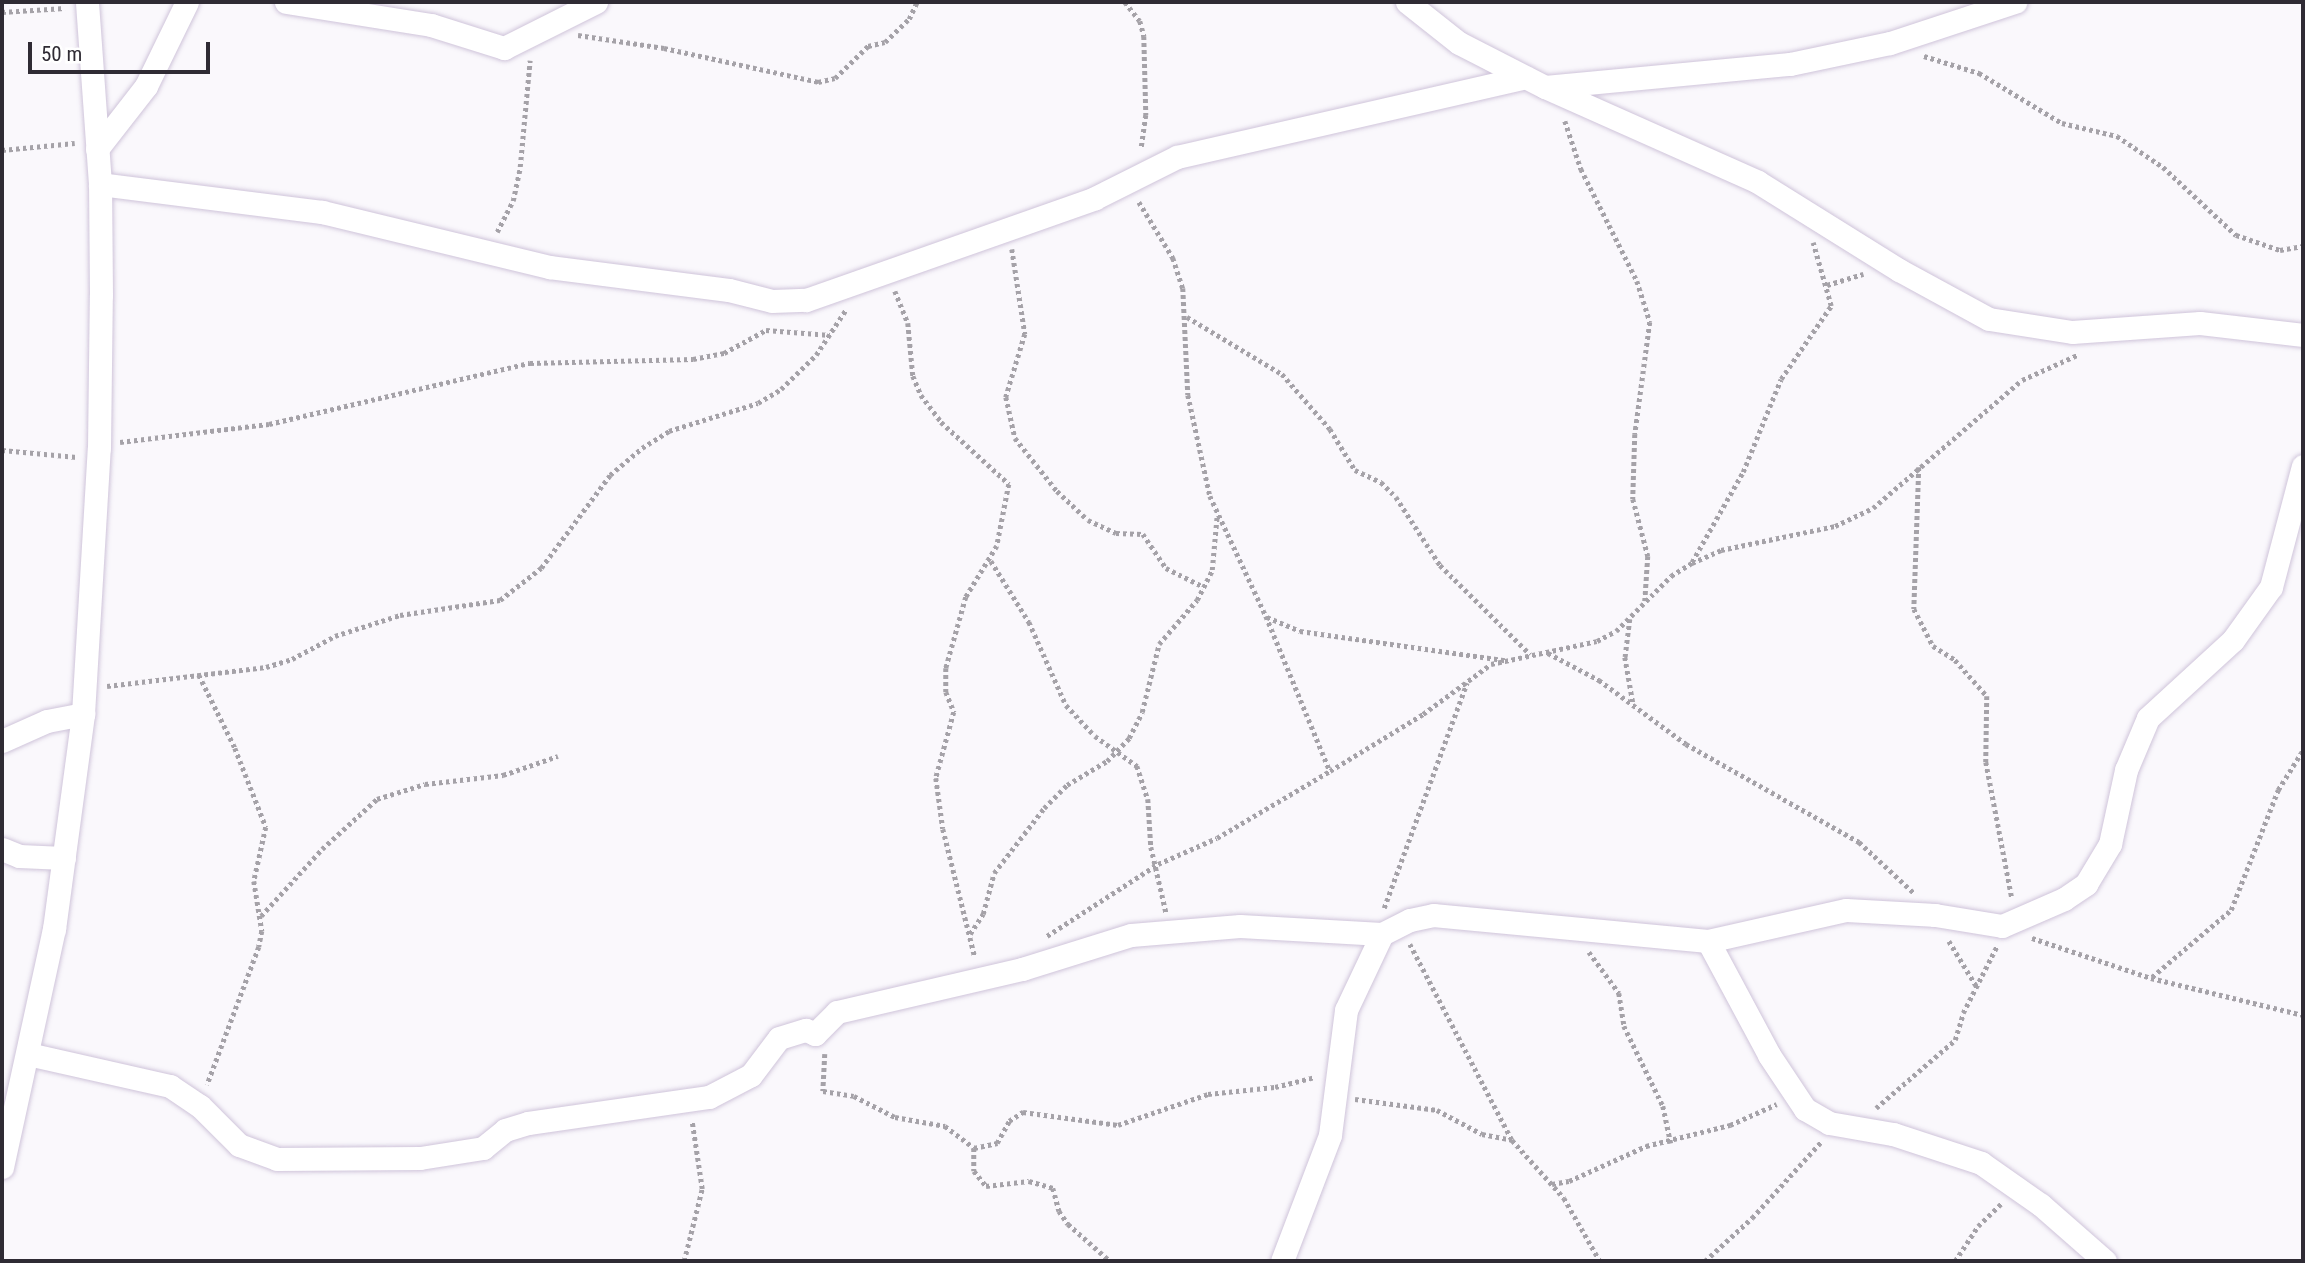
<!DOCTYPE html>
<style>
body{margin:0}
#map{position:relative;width:2305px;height:1263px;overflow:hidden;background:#faf8fc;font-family:"Roboto Condensed",sans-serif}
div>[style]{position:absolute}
.path>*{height:4.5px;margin-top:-2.25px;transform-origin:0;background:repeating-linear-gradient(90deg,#a5a2a8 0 3.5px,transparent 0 7px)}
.roads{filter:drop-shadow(0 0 2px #cfc4da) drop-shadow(0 0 2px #cfc4da)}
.minor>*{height:23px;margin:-11.5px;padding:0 11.5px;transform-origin:11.5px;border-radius:11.5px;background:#fff}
span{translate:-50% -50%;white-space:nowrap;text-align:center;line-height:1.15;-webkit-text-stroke:5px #fff;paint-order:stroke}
.frame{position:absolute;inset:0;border:4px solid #2f2b34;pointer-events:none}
.scale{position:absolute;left:28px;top:42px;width:182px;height:32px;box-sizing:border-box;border:4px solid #2f2b34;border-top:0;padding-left:9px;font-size:21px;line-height:24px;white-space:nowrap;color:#2f2b34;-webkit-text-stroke:5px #fff;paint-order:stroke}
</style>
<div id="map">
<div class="path">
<div style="left:1125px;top:2px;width:24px;rotate:52deg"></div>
<div style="left:1140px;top:21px;width:16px;rotate:75deg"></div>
<div style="left:1144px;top:36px;width:79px;rotate:88.5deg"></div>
<div style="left:1146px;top:115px;width:34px;rotate:98deg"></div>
<div style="left:2px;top:12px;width:63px;rotate:-3.6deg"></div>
<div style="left:578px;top:35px;width:87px;rotate:8.6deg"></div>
<div style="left:664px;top:48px;width:158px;rotate:12.4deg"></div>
<div style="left:818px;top:82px;width:17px;rotate:-13deg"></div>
<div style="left:835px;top:78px;width:46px;rotate:-44.1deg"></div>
<div style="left:868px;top:46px;width:17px;rotate:-13deg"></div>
<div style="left:885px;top:42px;width:33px;rotate:-44deg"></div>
<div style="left:909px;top:19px;width:19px;rotate:-65deg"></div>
<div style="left:1924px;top:56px;width:58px;rotate:17.2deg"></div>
<div style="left:1979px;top:73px;width:97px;rotate:31.1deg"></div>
<div style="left:2062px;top:123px;width:57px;rotate:13.3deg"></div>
<div style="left:2117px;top:136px;width:55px;rotate:34deg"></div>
<div style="left:2163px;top:167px;width:100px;rotate:43deg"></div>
<div style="left:2236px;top:235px;width:46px;rotate:18.8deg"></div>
<div style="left:2280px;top:250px;width:23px;rotate:-10deg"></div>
<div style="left:1565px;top:121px;width:51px;rotate:71.6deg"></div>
<div style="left:1581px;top:169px;width:125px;rotate:63.4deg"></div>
<div style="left:1637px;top:281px;width:43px;rotate:72.4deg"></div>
<div style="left:1650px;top:322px;width:113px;rotate:97.6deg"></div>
<div style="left:1635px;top:434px;width:65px;rotate:91.8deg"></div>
<div style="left:1633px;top:499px;width:59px;rotate:75.3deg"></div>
<div style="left:1648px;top:556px;width:45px;rotate:93.8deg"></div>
<div style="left:2px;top:150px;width:73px;rotate:-5.5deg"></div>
<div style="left:1139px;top:202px;width:66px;rotate:58.7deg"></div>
<div style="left:1173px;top:258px;width:32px;rotate:72deg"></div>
<div style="left:1183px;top:288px;width:107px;rotate:87.3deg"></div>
<div style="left:1188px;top:395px;width:103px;rotate:77.7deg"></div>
<div style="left:1210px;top:496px;width:132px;rotate:65deg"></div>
<div style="left:1266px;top:616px;width:168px;rotate:67.6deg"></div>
<div style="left:497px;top:232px;width:35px;rotate:-63deg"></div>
<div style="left:513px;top:201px;width:35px;rotate:-78deg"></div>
<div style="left:520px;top:167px;width:107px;rotate:-84.7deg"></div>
<div style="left:1012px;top:249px;width:86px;rotate:81.3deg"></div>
<div style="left:1025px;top:334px;width:66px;rotate:106.8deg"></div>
<div style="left:1006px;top:397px;width:42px;rotate:77.6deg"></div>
<div style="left:1015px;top:438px;width:68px;rotate:51.6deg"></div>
<div style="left:1057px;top:491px;width:42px;rotate:43.1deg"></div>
<div style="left:1088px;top:520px;width:31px;rotate:25deg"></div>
<div style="left:1116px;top:533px;width:27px;rotate:2deg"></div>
<div style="left:1143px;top:534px;width:41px;rotate:55.9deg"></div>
<div style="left:1166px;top:568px;width:42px;rotate:26.6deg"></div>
<div style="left:1827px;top:285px;width:38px;rotate:-17deg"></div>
<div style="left:895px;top:291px;width:35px;rotate:68deg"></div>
<div style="left:908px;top:323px;width:53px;rotate:84.6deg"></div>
<div style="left:913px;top:376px;width:21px;rotate:67deg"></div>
<div style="left:921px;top:395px;width:34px;rotate:53deg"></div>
<div style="left:941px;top:422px;width:92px;rotate:42.4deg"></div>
<div style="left:1009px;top:484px;width:63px;rotate:101deg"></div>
<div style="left:997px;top:546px;width:60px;rotate:121.3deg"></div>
<div style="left:966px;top:597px;width:74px;rotate:105.7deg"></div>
<div style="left:946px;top:668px;width:24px;rotate:90deg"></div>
<div style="left:946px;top:692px;width:22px;rotate:68deg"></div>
<div style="left:954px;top:712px;width:68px;rotate:105.3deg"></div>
<div style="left:936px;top:778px;width:51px;rotate:82.2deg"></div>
<div style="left:943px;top:829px;width:132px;rotate:76deg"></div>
<div style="left:1187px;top:317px;width:111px;rotate:31deg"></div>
<div style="left:1282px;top:374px;width:73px;rotate:48.9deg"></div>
<div style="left:1330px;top:429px;width:48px;rotate:58.6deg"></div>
<div style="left:1355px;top:470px;width:29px;rotate:25deg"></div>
<div style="left:1381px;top:482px;width:21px;rotate:45deg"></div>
<div style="left:1396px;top:497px;width:81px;rotate:57.1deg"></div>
<div style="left:1440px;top:565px;width:127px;rotate:44.7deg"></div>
<div style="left:120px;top:442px;width:150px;rotate:-6.9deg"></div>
<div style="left:269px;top:424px;width:268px;rotate:-13.2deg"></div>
<div style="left:530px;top:363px;width:163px;rotate:-1.4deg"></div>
<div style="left:693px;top:359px;width:32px;rotate:-11deg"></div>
<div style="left:724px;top:353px;width:48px;rotate:-28.7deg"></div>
<div style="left:766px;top:330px;width:64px;rotate:4.5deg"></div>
<div style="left:2px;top:450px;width:75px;rotate:5.3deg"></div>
<div style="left:1919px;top:467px;width:142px;rotate:92deg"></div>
<div style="left:1914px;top:609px;width:42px;rotate:62.8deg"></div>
<div style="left:1933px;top:646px;width:26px;rotate:32deg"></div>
<div style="left:1955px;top:660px;width:48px;rotate:48.4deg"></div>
<div style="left:1987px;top:696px;width:66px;rotate:90.9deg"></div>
<div style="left:1986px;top:762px;width:138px;rotate:79.2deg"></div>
<div style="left:991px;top:561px;width:72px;rotate:58.1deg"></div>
<div style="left:1029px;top:622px;width:91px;rotate:66deg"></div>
<div style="left:1066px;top:705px;width:42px;rotate:46.9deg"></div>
<div style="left:1095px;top:736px;width:52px;rotate:35.5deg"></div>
<div style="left:1137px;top:766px;width:35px;rotate:72deg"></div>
<div style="left:1148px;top:799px;width:48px;rotate:86.4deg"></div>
<div style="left:1151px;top:847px;width:67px;rotate:77deg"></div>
<div style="left:1692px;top:562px;width:103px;rotate:-60.5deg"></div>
<div style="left:1743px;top:472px;width:100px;rotate:-67.8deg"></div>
<div style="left:1781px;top:379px;width:88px;rotate:-55.6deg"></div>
<div style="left:1831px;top:306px;width:66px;rotate:-105.9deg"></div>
<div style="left:1267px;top:617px;width:36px;rotate:23deg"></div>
<div style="left:1300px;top:631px;width:207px;rotate:8.1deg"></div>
<div style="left:1630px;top:619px;width:38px;rotate:97deg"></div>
<div style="left:1625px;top:657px;width:47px;rotate:80.1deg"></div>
<div style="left:1548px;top:653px;width:58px;rotate:27.9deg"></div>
<div style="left:1599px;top:680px;width:108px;rotate:36.3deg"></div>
<div style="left:1686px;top:744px;width:199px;rotate:29.5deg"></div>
<div style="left:1859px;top:842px;width:74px;rotate:42.8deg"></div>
<div style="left:199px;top:675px;width:81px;rotate:63.7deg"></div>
<div style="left:235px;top:748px;width:85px;rotate:68.6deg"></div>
<div style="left:266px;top:827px;width:55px;rotate:102.5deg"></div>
<div style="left:254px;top:881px;width:51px;rotate:80.9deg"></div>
<div style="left:262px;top:931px;width:16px;rotate:101deg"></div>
<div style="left:259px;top:947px;width:147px;rotate:110.6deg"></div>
<div style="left:107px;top:686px;width:160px;rotate:-6.8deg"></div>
<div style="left:266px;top:667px;width:27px;rotate:-17deg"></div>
<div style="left:292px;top:659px;width:49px;rotate:-28.1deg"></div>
<div style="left:335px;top:636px;width:68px;rotate:-17.9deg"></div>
<div style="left:400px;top:615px;width:101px;rotate:-8.5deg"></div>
<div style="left:500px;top:600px;width:52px;rotate:-38deg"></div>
<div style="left:541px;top:568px;width:116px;rotate:-53.4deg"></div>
<div style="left:610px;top:475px;width:42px;rotate:-40.2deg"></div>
<div style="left:642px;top:448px;width:32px;rotate:-32deg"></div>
<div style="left:669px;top:431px;width:93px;rotate:-17.5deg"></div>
<div style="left:758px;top:403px;width:27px;rotate:-31deg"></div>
<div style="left:781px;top:389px;width:49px;rotate:-44.2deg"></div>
<div style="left:816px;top:355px;width:53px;rotate:-56.6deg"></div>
<div style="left:1384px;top:908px;width:240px;rotate:-69.8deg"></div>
<div style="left:261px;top:916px;width:91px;rotate:-47.7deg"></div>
<div style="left:322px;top:849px;width:74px;rotate:-42.3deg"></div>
<div style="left:377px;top:799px;width:50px;rotate:-17.4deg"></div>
<div style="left:425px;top:784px;width:79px;rotate:-6.6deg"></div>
<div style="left:503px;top:775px;width:58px;rotate:-19.1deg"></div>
<div style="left:970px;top:934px;width:24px;rotate:-57deg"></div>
<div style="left:983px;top:914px;width:42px;rotate:-75deg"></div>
<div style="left:994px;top:873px;width:82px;rotate:-52.4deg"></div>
<div style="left:1044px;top:808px;width:33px;rotate:-45deg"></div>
<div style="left:1067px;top:785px;width:47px;rotate:-31deg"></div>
<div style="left:1107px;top:761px;width:32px;rotate:-46deg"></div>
<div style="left:1129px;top:738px;width:29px;rotate:-63deg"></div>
<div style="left:1142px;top:712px;width:70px;rotate:-76deg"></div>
<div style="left:1159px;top:644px;width:58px;rotate:-49.2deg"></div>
<div style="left:1197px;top:600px;width:34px;rotate:-63deg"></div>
<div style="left:1212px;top:570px;width:55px;rotate:-84.8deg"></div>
<div style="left:1047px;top:936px;width:132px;rotate:-33deg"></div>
<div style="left:1158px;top:864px;width:64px;rotate:-23.8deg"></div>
<div style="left:1217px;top:838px;width:131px;rotate:-30.7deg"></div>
<div style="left:1330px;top:771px;width:109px;rotate:-31.5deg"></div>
<div style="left:1423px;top:714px;width:84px;rotate:-36.3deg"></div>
<div style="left:1491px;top:664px;width:108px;rotate:-12.2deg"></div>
<div style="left:1597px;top:641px;width:21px;rotate:-28deg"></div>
<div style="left:1616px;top:631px;width:78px;rotate:-45deg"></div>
<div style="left:1671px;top:576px;width:25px;rotate:-32deg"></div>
<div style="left:1692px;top:563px;width:32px;rotate:-24deg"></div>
<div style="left:1721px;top:550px;width:116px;rotate:-11.9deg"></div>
<div style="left:1835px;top:526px;width:42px;rotate:-25.3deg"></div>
<div style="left:1873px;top:508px;width:196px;rotate:-40.7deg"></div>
<div style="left:2022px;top:380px;width:60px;rotate:-24.4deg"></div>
<div style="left:2032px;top:938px;width:126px;rotate:18.6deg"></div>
<div style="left:2151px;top:978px;width:156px;rotate:13.7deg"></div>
<div style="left:1949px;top:941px;width:54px;rotate:58.7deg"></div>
<div style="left:1410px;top:944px;width:221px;rotate:62.5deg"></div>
<div style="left:1512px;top:1140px;width:78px;rotate:48.1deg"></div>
<div style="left:1564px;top:1198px;width:73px;rotate:60.3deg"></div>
<div style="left:1589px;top:952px;width:51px;rotate:53.8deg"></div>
<div style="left:1619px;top:993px;width:33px;rotate:81deg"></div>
<div style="left:1624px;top:1026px;width:89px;rotate:64deg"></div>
<div style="left:1663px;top:1106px;width:38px;rotate:78deg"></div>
<div style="left:2152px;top:977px;width:104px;rotate:-40.3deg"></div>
<div style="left:2231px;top:910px;width:129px;rotate:-68.6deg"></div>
<div style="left:2278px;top:790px;width:47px;rotate:-58deg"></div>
<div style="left:825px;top:1054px;width:37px;rotate:93deg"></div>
<div style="left:823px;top:1091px;width:31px;rotate:9deg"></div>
<div style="left:854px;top:1096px;width:46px;rotate:27.1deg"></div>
<div style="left:895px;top:1117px;width:51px;rotate:10.2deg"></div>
<div style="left:945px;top:1126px;width:36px;rotate:37deg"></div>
<div style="left:974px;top:1148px;width:23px;rotate:90deg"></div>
<div style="left:974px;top:1171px;width:19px;rotate:51deg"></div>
<div style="left:986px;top:1186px;width:43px;rotate:-6.6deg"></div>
<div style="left:1029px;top:1181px;width:25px;rotate:16deg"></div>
<div style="left:1053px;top:1188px;width:24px;rotate:75deg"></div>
<div style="left:1059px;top:1211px;width:16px;rotate:55deg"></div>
<div style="left:1068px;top:1224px;width:56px;rotate:41.4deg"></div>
<div style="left:1355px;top:1099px;width:83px;rotate:7.6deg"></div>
<div style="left:1437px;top:1110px;width:51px;rotate:28.1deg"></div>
<div style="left:1482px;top:1134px;width:31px;rotate:11deg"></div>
<div style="left:1876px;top:1108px;width:104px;rotate:-40.7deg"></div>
<div style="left:1955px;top:1040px;width:28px;rotate:-73deg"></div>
<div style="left:1963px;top:1013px;width:75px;rotate:-63.1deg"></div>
<div style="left:974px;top:1148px;width:24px;rotate:-12deg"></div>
<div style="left:997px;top:1143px;width:25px;rotate:-61deg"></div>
<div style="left:1009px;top:1121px;width:17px;rotate:-33deg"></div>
<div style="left:1023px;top:1112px;width:96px;rotate:7.8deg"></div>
<div style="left:1118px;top:1125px;width:95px;rotate:-19deg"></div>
<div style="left:1208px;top:1094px;width:67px;rotate:-6deg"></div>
<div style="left:1275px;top:1087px;width:41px;rotate:-14deg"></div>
<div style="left:1552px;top:1184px;width:17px;rotate:-10deg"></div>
<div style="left:1569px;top:1181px;width:85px;rotate:-24.4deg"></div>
<div style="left:1646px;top:1146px;width:87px;rotate:-14deg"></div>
<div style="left:1730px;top:1125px;width:51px;rotate:-24.1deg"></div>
<div style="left:684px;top:1261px;width:74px;rotate:-76deg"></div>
<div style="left:702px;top:1189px;width:68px;rotate:-98.5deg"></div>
<div style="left:1705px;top:1261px;width:64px;rotate:-42.5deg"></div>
<div style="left:1752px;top:1218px;width:103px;rotate:-47.8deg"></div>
<div style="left:1955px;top:1261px;width:42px;rotate:-56.7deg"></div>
<div style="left:1978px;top:1226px;width:33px;rotate:-44deg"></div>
</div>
<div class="roads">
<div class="minor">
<div style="left:286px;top:2px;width:147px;rotate:9deg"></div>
<div style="left:431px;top:25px;width:77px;rotate:17.5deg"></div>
<div style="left:504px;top:48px;width:103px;rotate:-26.6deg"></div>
<div style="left:1407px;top:2px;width:66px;rotate:38.3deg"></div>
<div style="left:1459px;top:43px;width:97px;rotate:27.1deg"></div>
<div style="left:1545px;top:87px;width:246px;rotate:-5.4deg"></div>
<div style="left:1790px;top:64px;width:102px;rotate:-11.9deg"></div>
<div style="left:1890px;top:43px;width:132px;rotate:-18.2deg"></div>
<div style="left:1545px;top:87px;width:233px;rotate:24deg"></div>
<div style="left:1758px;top:182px;width:166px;rotate:32deg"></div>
<div style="left:1899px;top:270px;width:102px;rotate:28.6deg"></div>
<div style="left:1989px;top:319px;width:84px;rotate:8.9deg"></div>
<div style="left:2072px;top:332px;width:128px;rotate:-4deg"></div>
<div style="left:2200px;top:323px;width:104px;rotate:6.6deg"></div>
<div style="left:97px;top:149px;width:80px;rotate:-52.1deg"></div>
<div style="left:146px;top:86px;width:93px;rotate:-64deg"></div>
<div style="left:100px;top:184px;width:224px;rotate:7.2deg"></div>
<div style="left:322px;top:212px;width:234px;rotate:13.6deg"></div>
<div style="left:549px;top:267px;width:181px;rotate:7.3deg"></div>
<div style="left:729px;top:290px;width:44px;rotate:14.3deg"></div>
<div style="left:772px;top:301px;width:34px;rotate:-2deg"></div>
<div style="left:806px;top:300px;width:306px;rotate:-19.4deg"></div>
<div style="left:1095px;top:198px;width:92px;rotate:-26.6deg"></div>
<div style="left:1177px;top:157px;width:357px;rotate:-12.9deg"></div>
<div style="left:2px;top:741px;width:49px;rotate:-24deg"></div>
<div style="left:47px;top:721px;width:37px;rotate:-11deg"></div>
<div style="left:2px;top:849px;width:18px;rotate:22deg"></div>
<div style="left:19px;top:856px;width:45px;rotate:2.5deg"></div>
<div style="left:1708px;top:941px;width:129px;rotate:61.8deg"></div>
<div style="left:1769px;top:1055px;width:65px;rotate:56.3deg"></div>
<div style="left:1805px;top:1109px;width:28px;rotate:30deg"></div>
<div style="left:1829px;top:1123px;width:65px;rotate:9.8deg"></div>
<div style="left:1893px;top:1134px;width:93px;rotate:18.2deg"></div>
<div style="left:1981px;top:1163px;width:73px;rotate:35deg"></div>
<div style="left:2041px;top:1205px;width:85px;rotate:41.2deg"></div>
<div style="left:28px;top:1054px;width:146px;rotate:12.7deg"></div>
<div style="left:170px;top:1086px;width:36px;rotate:34deg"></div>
<div style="left:200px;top:1106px;width:55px;rotate:45deg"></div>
<div style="left:239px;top:1145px;width:40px;rotate:20.2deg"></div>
<div style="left:277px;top:1159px;width:143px;rotate:-0.4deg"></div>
<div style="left:420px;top:1158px;width:64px;rotate:-9deg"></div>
<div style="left:483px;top:1148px;width:28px;rotate:-39deg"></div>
<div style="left:505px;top:1130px;width:24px;rotate:-17deg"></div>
<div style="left:528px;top:1123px;width:183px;rotate:-8.2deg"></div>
<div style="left:709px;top:1097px;width:47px;rotate:-27.6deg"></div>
<div style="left:751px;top:1075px;width:46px;rotate:-52.9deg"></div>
<div style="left:779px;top:1038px;width:28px;rotate:-17deg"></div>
<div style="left:806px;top:1030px;width:10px;rotate:24deg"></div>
<div style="left:815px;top:1034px;width:31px;rotate:-45deg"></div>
<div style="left:837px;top:1012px;width:190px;rotate:-13.1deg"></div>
<div style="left:1022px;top:969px;width:114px;rotate:-17.3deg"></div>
<div style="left:1131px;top:935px;width:109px;rotate:-4.7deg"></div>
<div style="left:1240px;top:926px;width:142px;rotate:3.2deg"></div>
<div style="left:2px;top:1167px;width:244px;rotate:-77.7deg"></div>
<div style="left:54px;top:929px;width:217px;rotate:-82.3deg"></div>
<div style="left:83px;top:714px;width:266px;rotate:-86.6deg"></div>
<div style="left:99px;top:448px;width:153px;rotate:-89.3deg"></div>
<div style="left:101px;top:295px;width:111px;rotate:-90.5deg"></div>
<div style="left:100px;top:184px;width:182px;rotate:-94.1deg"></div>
<div style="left:1282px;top:1261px;width:135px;rotate:-69.1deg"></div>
<div style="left:1330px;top:1135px;width:126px;rotate:-82.7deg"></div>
<div style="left:1346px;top:1010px;width:84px;rotate:-64.7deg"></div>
<div style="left:1382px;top:934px;width:31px;rotate:-27deg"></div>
<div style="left:1410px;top:920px;width:24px;rotate:-12deg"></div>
<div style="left:1433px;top:915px;width:276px;rotate:5.4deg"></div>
<div style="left:1708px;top:941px;width:141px;rotate:-12.7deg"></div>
<div style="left:1846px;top:910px;width:89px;rotate:3.2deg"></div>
<div style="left:1935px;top:915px;width:68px;rotate:9.3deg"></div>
<div style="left:2002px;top:926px;width:68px;rotate:-23.5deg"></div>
<div style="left:2064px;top:899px;width:27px;rotate:-34deg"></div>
<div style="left:2086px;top:884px;width:47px;rotate:-59deg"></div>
<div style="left:2110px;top:844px;width:76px;rotate:-77.8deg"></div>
<div style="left:2126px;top:770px;width:56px;rotate:-67.1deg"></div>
<div style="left:2148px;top:718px;width:115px;rotate:-42.5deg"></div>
<div style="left:2233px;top:640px;width:65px;rotate:-54.4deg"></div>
<div style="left:2271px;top:587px;width:125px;rotate:-75.2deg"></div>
</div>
</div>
<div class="frame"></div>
<div class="scale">50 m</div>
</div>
